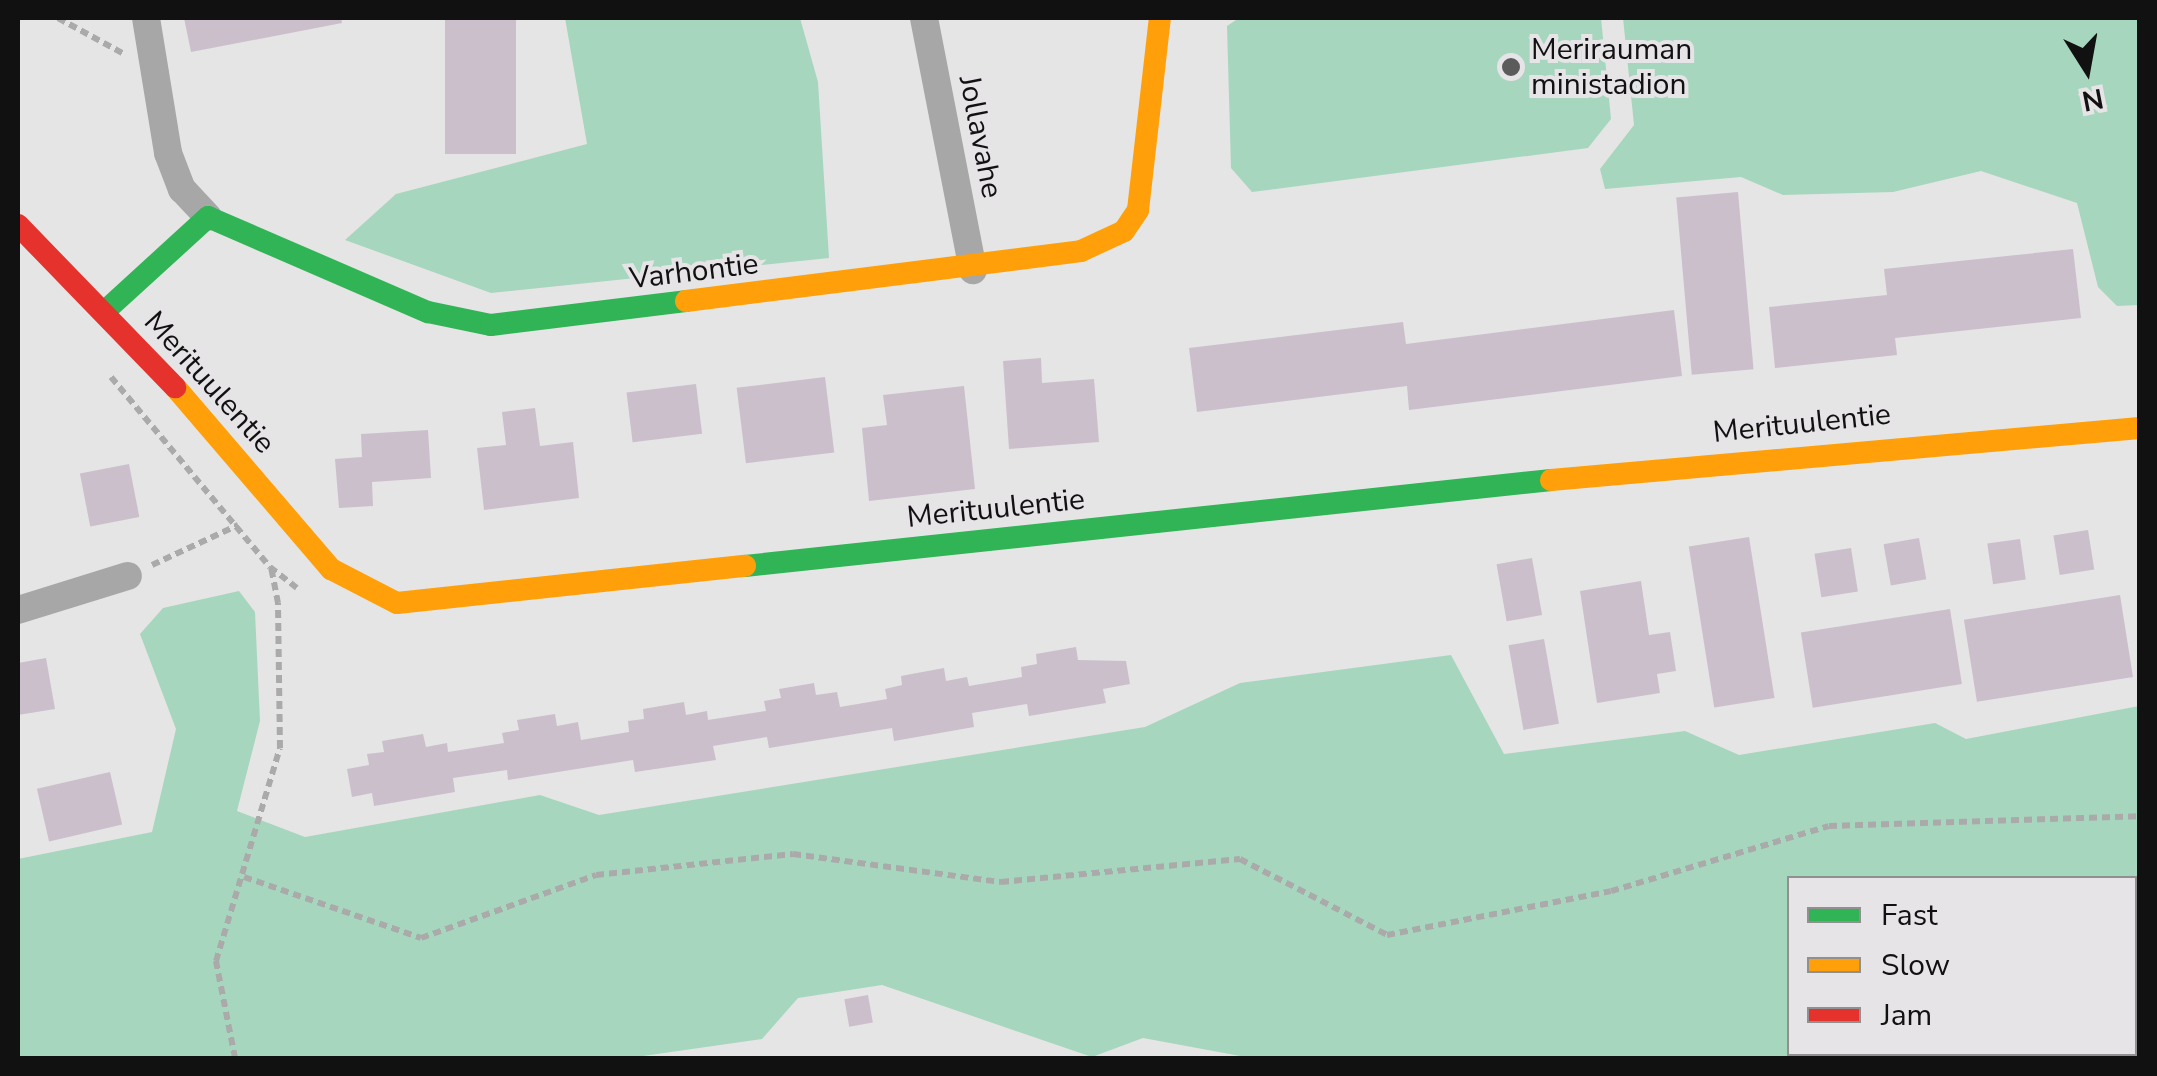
<!DOCTYPE html>
<style>
body{margin:0}
#map{position:relative;width:2157px;height:1076px;overflow:hidden;background:#e5e5e5;font-family:"Nunito Sans",sans-serif}
div>[style]{position:absolute}
.green>*{inset:0;background:#a7d6be}
.building>*{inset:0;background:#cbbfcb;transform-origin:0 0}
.path>*{height:6px;margin-top:-3px;transform-origin:0;background:repeating-linear-gradient(90deg,#abaaaa 0 8px,transparent 0 13px)}
.street>*{height:28px;margin:-14px;padding:0 14px;transform-origin:14px;border-radius:14px;background:#a7a7a7}
.fast>*{height:22px;margin:-11px;padding:0 11px;transform-origin:11px;border-radius:11px;background:#30b455}
.slow>*{height:22px;margin:-11px;padding:0 11px;transform-origin:11px;border-radius:11px;background:#ff9f0a}
.jam>*{height:22px;margin:-11px;padding:0 11px;transform-origin:11px;border-radius:11px;background:#e5322d}
.dots>*{width:28px;height:28px;translate:-50% -50%;box-sizing:border-box;border:5px solid #e6e4e6;border-radius:50%}
span{translate:-50% -50%;white-space:nowrap;text-align:center;line-height:1.15;-webkit-text-stroke:8px #e6e4e6;paint-order:stroke}
.poi-label{font-size:30px;color:#121112}
.left{translate:0 -50%;text-align:left}
.street-label{font-size:30px;color:#121112}
.frame{position:absolute;inset:0;border:20px solid #121112;pointer-events:none}
.legend{position:absolute;left:1787px;top:876px;width:350px;height:180px;box-sizing:border-box;background:#e6e4e6;border:2px solid #919091;margin:0;padding:12px 18px;list-style:none;font-size:30px;color:#121112}
.legend li{display:flex;align-items:center;gap:20px;height:50px}
.legend b{width:50px;border:2px solid #919091}
.north{position:absolute;left:2037px;top:20px;width:100px;height:100px;-webkit-text-stroke:8px #e6e4e6;paint-order:stroke;rotate:169deg;font-size:28px;font-weight:700;line-height:40px;text-align:center;color:#121112}
.north::after{content:'';display:block;margin:auto;width:35px;height:45px;background:#121112;clip-path:polygon(50% 0,100% 100%,50% 72%,0 100%)}
</style>
<div id="map">
<div class="green">
<div style="clip-path:polygon(565px 18px,800px 18px,818px 82px,829px 258px,491px 293px,345px 240px,396px 194px,587px 144px)"></div>
<div style="clip-path:polygon(1239px 18px,1601px 18px,1611px 119px,1588px 148px,1252px 192px,1231px 168px,1227px 26px)"></div>
<div style="clip-path:polygon(1623px 18px,2139px 18px,2139px 305px,2117px 306px,2098px 287px,2077px 203px,1981px 171px,1893px 192px,1783px 195px,1741px 177px,1605px 189px,1600px 169px,1634px 125px)"></div>
<div style="clip-path:polygon(evenodd,239px 591px,255px 612px,260px 721px,237px 811px,305px 837px,540px 795px,599px 815px,1145px 727px,1240px 683px,1451px 655px,1504px 754px,1685px 731px,1739px 755px,1935px 723px,1966px 739px,2139px 706px,2139px 1058px,1251px 1058px,1143px 1038px,1092px 1057px,882px 985px,798px 998px,762px 1039px,629px 1058px,18px 1058px,18px 859px,152px 832px,176px 729px,140px 634px,163px 608px,239px 591px,2134px 878px,2134px 1054px,1790px 1054px,1790px 878px,2134px 878px)"></div>
</div>
<div class="building">
<div style="clip-path:polygon(184px 18px,341px 18px,342px 23px,191px 52px)"></div>
<div style="left:445px;top:18px;width:71px;height:136px"></div>
<div style="left:1738px;top:192px;width:178px;height:62px;rotate:85deg"></div>
<div style="clip-path:polygon(2073px 249px,2081px 318px,1895px 338px,1897px 355px,1775px 368px,1769px 307px,1887px 295px,1884px 269px)"></div>
<div style="clip-path:polygon(1674px 310px,1682px 376px,1409px 410px,1407px 386px,1197px 412px,1189px 348px,1403px 322px,1406px 344px)"></div>
<div style="clip-path:polygon(1041px 358px,1042px 383px,1094px 379px,1099px 442px,1009px 449px,1003px 361px)"></div>
<div style="left:825px;top:377px;width:76px;height:89px;rotate:83deg"></div>
<div style="left:696px;top:384px;width:50px;height:70px;rotate:83deg"></div>
<div style="clip-path:polygon(964px 386px,975px 489px,869px 501px,862px 428px,887px 425px,883px 395px)"></div>
<div style="clip-path:polygon(535px 408px,540px 446px,573px 442px,579px 498px,484px 510px,477px 448px,506px 445px,502px 412px)"></div>
<div style="clip-path:polygon(428px 430px,431px 478px,372px 482px,373px 506px,339px 508px,335px 459px,362px 457px,361px 434px)"></div>
<div style="left:129px;top:464px;width:54px;height:50px;rotate:79deg"></div>
<div style="left:2088px;top:530px;width:40px;height:35px;rotate:81deg"></div>
<div style="left:1749px;top:537px;width:163px;height:61px;rotate:81deg"></div>
<div style="left:1919px;top:538px;width:42px;height:36px;rotate:80deg"></div>
<div style="left:2020px;top:539px;width:41px;height:33px;rotate:82deg"></div>
<div style="left:1851px;top:548px;width:44px;height:37px;rotate:81deg"></div>
<div style="left:1532px;top:558px;width:58px;height:36px;rotate:80deg"></div>
<div style="clip-path:polygon(1641px 581px,1649px 635px,1670px 632px,1676px 671px,1657px 674px,1660px 693px,1597px 703px,1580px 591px)"></div>
<div style="left:2120px;top:595px;width:83px;height:158px;rotate:81deg"></div>
<div style="left:1950px;top:609px;width:76px;height:151px;rotate:81deg"></div>
<div style="left:1544px;top:639px;width:86px;height:36px;rotate:80deg"></div>
<div style="clip-path:polygon(1076px 647px,1078px 660px,1126px 661px,1130px 684px,1103px 689px,1106px 703px,1029px 716px,1027px 704px,972px 713px,974px 727px,894px 741px,892px 728px,769px 748px,767px 737px,713px 746px,716px 760px,635px 772px,633px 760px,508px 780px,507px 770px,453px 778px,455px 792px,374px 806px,372px 793px,352px 797px,347px 769px,369px 765px,367px 754px,384px 752px,382px 741px,423px 734px,426px 747px,447px 743px,448px 752px,504px 743px,502px 733px,519px 730px,517px 720px,555px 714px,557px 726px,578px 722px,581px 740px,629px 732px,628px 721px,644px 719px,643px 709px,684px 702px,686px 715px,707px 711px,708px 720px,766px 711px,764px 701px,781px 698px,779px 689px,814px 683px,816px 695px,837px 692px,840px 707px,887px 699px,885px 689px,902px 685px,901px 676px,944px 668px,946px 681px,967px 677px,969px 686px,1022px 677px,1021px 667px,1037px 664px,1036px 654px)"></div>
<div style="clip-path:polygon(46px 658px,55px 709px,18px 715px,18px 663px)"></div>
<div style="left:110px;top:772px;width:54px;height:75px;rotate:77deg"></div>
<div style="left:868px;top:995px;width:28px;height:24px;rotate:80deg"></div>
</div>
<div class="path">
<div style="left:58px;top:18px;width:75px;rotate:28.6deg"></div>
<div style="left:111px;top:377px;width:248px;rotate:50.1deg"></div>
<div style="left:270px;top:567px;width:34px;rotate:38deg"></div>
<div style="left:152px;top:565px;width:95px;rotate:-24.9deg"></div>
<div style="left:244px;top:877px;width:187px;rotate:19deg"></div>
<div style="left:421px;top:938px;width:186px;rotate:-19.8deg"></div>
<div style="left:596px;top:875px;width:198px;rotate:-6.1deg"></div>
<div style="left:793px;top:854px;width:210px;rotate:7.7deg"></div>
<div style="left:1001px;top:882px;width:240px;rotate:-5.5deg"></div>
<div style="left:1240px;top:859px;width:165px;rotate:27.3deg"></div>
<div style="left:1387px;top:935px;width:228px;rotate:-11.1deg"></div>
<div style="left:1611px;top:891px;width:227px;rotate:-16.6deg"></div>
<div style="left:1829px;top:826px;width:311px;rotate:-1.8deg"></div>
<div style="left:235px;top:1058px;width:99px;rotate:-101.1deg"></div>
<div style="left:216px;top:961px;width:222px;rotate:-73.3deg"></div>
<div style="left:280px;top:748px;width:145px;rotate:-90.8deg"></div>
<div style="left:278px;top:603px;width:36px;rotate:-101deg"></div>
</div>
<div class="street">
<div style="left:146px;top:18px;width:137px;rotate:80.7deg"></div>
<div style="left:168px;top:153px;width:39px;rotate:69deg"></div>
<div style="left:182px;top:189px;width:38px;rotate:47deg"></div>
<div style="left:924px;top:18px;width:257px;rotate:79deg"></div>
<div style="left:18px;top:610px;width:115px;rotate:-17.2deg"></div>
</div>
<div class="fast">
<div style="left:104px;top:312px;width:141px;rotate:-42.4deg"></div>
<div style="left:208px;top:217px;width:240px;rotate:23.4deg"></div>
<div style="left:428px;top:312px;width:64px;rotate:11.7deg"></div>
<div style="left:491px;top:325px;width:196px;rotate:-7deg"></div>
<div style="left:745px;top:566px;width:811px;rotate:-6.09deg"></div>
</div>
<div class="slow">
<div style="left:686px;top:301px;width:398px;rotate:-7.2deg"></div>
<div style="left:1081px;top:251px;width:47px;rotate:-24.9deg"></div>
<div style="left:1124px;top:231px;width:25px;rotate:-56deg"></div>
<div style="left:1138px;top:210px;width:193px;rotate:-83.5deg"></div>
<div style="left:175px;top:387px;width:240px;rotate:49.4deg"></div>
<div style="left:331px;top:569px;width:74px;rotate:27.3deg"></div>
<div style="left:397px;top:603px;width:350px;rotate:-6.1deg"></div>
<div style="left:1551px;top:480px;width:591px;rotate:-5.05deg"></div>
</div>
<div class="jam">
<div style="left:18px;top:225px;width:226px;rotate:45.9deg"></div>
</div>
<div class="dots">
<div style="left:1511px;top:67px;background:#5c5b5c"></div>
</div>
<div class="poi-label">
<span class="left" style="left:1531px;top:67px">Merirauman<br>ministadion</span>
</div>
<div class="street-label">
<span style="left:980px;top:137px;rotate:79deg">Jollavahe</span>
<span style="left:694px;top:272px;rotate:-7deg">Varhontie</span>
<span style="left:209px;top:383px;rotate:48deg">Merituulentie</span>
<span style="left:1802px;top:424px;rotate:-6deg">Merituulentie</span>
<span style="left:996px;top:509px;rotate:-6deg">Merituulentie</span>
</div>
<div class="frame"></div>
<ul class="legend">
<li><b style="height:12px;background:#30b455"></b>Fast</li>
<li><b style="height:12px;background:#ff9f0a"></b>Slow</li>
<li><b style="height:12px;background:#e5322d"></b>Jam</li>
</ul>
<div class="north">N</div>
</div>
